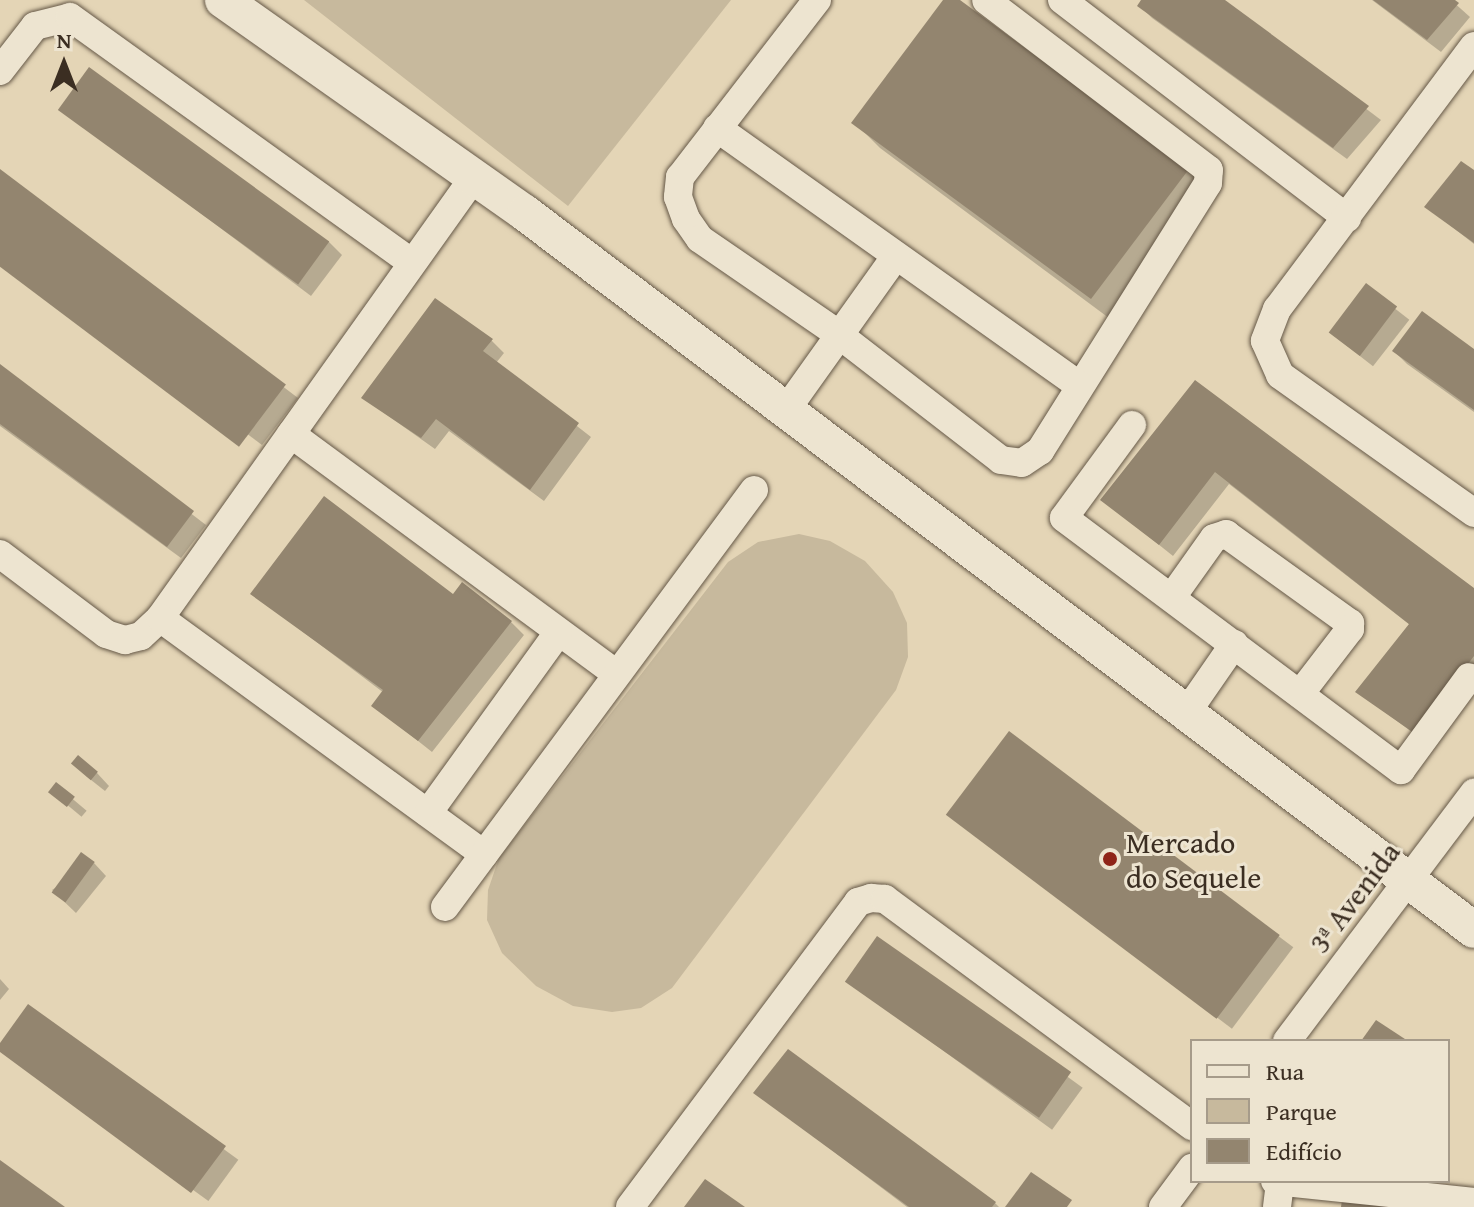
<!DOCTYPE html>
<meta charset="utf-8">
<style>
body{margin:0}
#map{position:relative;width:1474px;height:1207px;overflow:hidden;background:#e4d5b6;font-family:"Gentium Book Plus",serif}
div>[style]{position:absolute}
.green>*{inset:0;background:#c7b99d}
.shadow>*{inset:0;background:#0003;transform-origin:0 0}
.building>*{inset:0;background:#93856f;transform-origin:0 0}
.roads{filter:drop-shadow(0 0 2px #655847) drop-shadow(0 0 2px #655847)}
.minor>*{height:28px;margin:-14px;padding:0 14px;transform-origin:14px;border-radius:14px;background:#ede4d0}
.tertiary>*{height:36px;margin:-18px;padding:0 18px;transform-origin:18px;border-radius:18px;background:#ede4d0}
.dots>*{width:22px;height:22px;translate:-50% -50%;box-sizing:border-box;border:4px solid #ede4d0;border-radius:50%}
span{translate:-50% -50%;white-space:nowrap;text-align:center;line-height:1.15;-webkit-text-stroke:6px #ede4d0;paint-order:stroke}
.poi-label{font-size:30px;color:#3b2e22}
.left{translate:0 -50%;text-align:left}
.street-label{font-size:30px;color:#3b2e22}
.legend{position:absolute;left:1190px;top:1039px;width:260px;height:144px;box-sizing:border-box;background:#ede4d0;border:2px solid #a69b8a;margin:0;padding:10px 14px;list-style:none;font-size:24px;color:#3b2e22}
.legend li{display:flex;align-items:center;gap:16px;height:40px}
.legend b{width:40px;border:2px solid #a69b8a}
.north{position:absolute;left:24px;top:24px;width:80px;height:80px;-webkit-text-stroke:6px #ede4d0;paint-order:stroke;rotate:0deg;font-size:22px;font-weight:700;line-height:32px;text-align:center;color:#3b2e22}
.north::after{content:'';display:block;margin:auto;width:28px;height:36px;background:#3b2e22;clip-path:polygon(50% 0,100% 100%,50% 72%,0 100%)}
</style>
<div id="map">
<div class="green">
<div style="clip-path:polygon(304px 0,731px 0,568px 206px)"></div>
<div style="clip-path:polygon(799px 534px,830px 541px,865px 561px,893px 592px,907px 623px,908px 657px,896px 690px,672px 988px,641px 1008px,612px 1012px,573px 1006px,536px 986px,502px 953px,487px 920px,488px 890px,499px 858px,728px 562px,758px 542px)"></div>
</div>
<div class="shadow">
<div style="clip-path:polygon(946px 0,957px 0,1188px 170px,1213px 196px,1117px 324px,880px 148px,854px 122px)"></div>
<div style="clip-path:polygon(1143px 0,1222px 0,1381px 120px,1347px 159px,1152px 18px,1139px 5px)"></div>
<div style="clip-path:polygon(1372px 0,1451px 0,1470px 17px,1441px 52px)"></div>
<div style="clip-path:polygon(59px 107px,329px 242px,342px 255px,311px 296px)"></div>
<div style="clip-path:polygon(0 171px,298px 398px,262px 445px,0 248px)"></div>
<div style="clip-path:polygon(1474px 173px,1474px 244px,1427px 207px)"></div>
<div style="left:1366px;top:286px;width:55px;height:59px;rotate:38deg"></div>
<div style="clip-path:polygon(436px 301px,492px 341px,504px 353px,496px 363px,591px 437px,544px 501px,449px 431px,435px 449px,363px 398px)"></div>
<div style="clip-path:polygon(1394px 351px,1474px 351px,1474px 412px,1407px 364px)"></div>
<div style="clip-path:polygon(0 367px,206px 525px,181px 558px,0 426px)"></div>
<div style="clip-path:polygon(1195px 382px,1474px 591px,1474px 685px,1428px 744px,1358px 692px,1410px 625px,1229px 484px,1173px 556px,1103px 500px)"></div>
<div style="clip-path:polygon(253px 594px,454px 597px,511px 622px,524px 635px,432px 752px,374px 706px,384px 693px)"></div>
<div style="left:1009px;top:733px;width:356px;height:102px;rotate:37deg"></div>
<div style="clip-path:polygon(97px 773px,109px 786px,105px 791px,86px 776px)"></div>
<div style="left:56px;top:785px;width:40px;height:8px;rotate:40deg"></div>
<div style="clip-path:polygon(94px 863px,106px 876px,76px 913px,52px 890px)"></div>
<div style="left:878px;top:939px;width:253px;height:52px;rotate:36deg"></div>
<div style="clip-path:polygon(0 979px,9px 989px,0 1000px)"></div>
<div style="left:28px;top:1007px;width:260px;height:51px;rotate:36deg"></div>
<div style="clip-path:polygon(756px 1093px,995px 1203px,999px 1207px,907px 1207px)"></div>
</div>
<div class="building">
<div style="clip-path:polygon(943px 0,960px 0,1189px 169px,1091px 299px,851px 123px)"></div>
<div style="clip-path:polygon(1141px 0,1225px 0,1369px 106px,1333px 148px,1137px 6px)"></div>
<div style="clip-path:polygon(1373px 0,1455px 0,1459px 3px,1427px 40px)"></div>
<div style="left:89px;top:67px;width:297px;height:53px;rotate:36deg"></div>
<div style="clip-path:polygon(1461px 161px,1474px 170px,1474px 243px,1424px 207px)"></div>
<div style="left:0;top:169px;width:358px;height:78px;rotate:37deg"></div>
<div style="left:1366px;top:283px;width:39px;height:62px;rotate:37deg"></div>
<div style="clip-path:polygon(435px 298px,493px 339px,483px 351px,579px 423px,530px 490px,436px 419px,421px 438px,361px 398px)"></div>
<div style="clip-path:polygon(1422px 311px,1474px 349px,1474px 410px,1392px 351px)"></div>
<div style="clip-path:polygon(0 364px,194px 511px,167px 547px,0 424px)"></div>
<div style="clip-path:polygon(1195px 380px,1474px 588px,1474px 656px,1414px 733px,1355px 692px,1409px 624px,1215px 472px,1159px 545px,1100px 500px)"></div>
<div style="clip-path:polygon(324px 496px,453px 594px,462px 582px,512px 621px,418px 741px,371px 706px,383px 690px,250px 594px)"></div>
<div style="left:1009px;top:731px;width:339px;height:105px;rotate:37deg"></div>
<div style="left:78px;top:755px;width:26px;height:11px;rotate:40deg"></div>
<div style="left:56px;top:782px;width:24px;height:13px;rotate:38deg"></div>
<div style="left:81px;top:852px;width:17px;height:50px;rotate:36deg"></div>
<div style="left:877px;top:936px;width:237px;height:56px;rotate:35deg"></div>
<div style="clip-path:polygon(28px 1004px,226px 1146px,191px 1193px,0 1052px,0 1043px)"></div>
<div style="clip-path:polygon(1376px 1020px,1408px 1041px,1361px 1041px)"></div>
<div style="clip-path:polygon(788px 1049px,996px 1202px,992px 1207px,909px 1207px,753px 1093px)"></div>
<div style="clip-path:polygon(0 1160px,65px 1207px,0 1207px)"></div>
<div style="clip-path:polygon(1031px 1172px,1072px 1200px,1067px 1207px,1005px 1207px)"></div>
<div style="clip-path:polygon(705px 1179px,745px 1207px,684px 1207px)"></div>
<div style="clip-path:polygon(1342px 1200px,1393px 1207px,1341px 1207px)"></div>
</div>
<div class="roads">
<div class="minor">
<div style="left:817px;top:0;width:224px;rotate:127.7deg"></div>
<div style="left:680px;top:177px;width:20px;rotate:96deg"></div>
<div style="left:678px;top:197px;width:23px;rotate:70deg"></div>
<div style="left:686px;top:219px;width:24px;rotate:55deg"></div>
<div style="left:700px;top:239px;width:168px;rotate:34.5deg"></div>
<div style="left:838px;top:334px;width:206px;rotate:37.7deg"></div>
<div style="left:1001px;top:460px;width:21px;rotate:8deg"></div>
<div style="left:1022px;top:463px;width:22px;rotate:-34deg"></div>
<div style="left:1040px;top:451px;width:316px;rotate:-57.9deg"></div>
<div style="left:1208px;top:183px;width:13px;rotate:-86deg"></div>
<div style="left:1209px;top:170px;width:280px;rotate:-142.7deg"></div>
<div style="left:1062px;top:0;width:359px;rotate:37.4deg"></div>
<div style="left:1474px;top:46px;width:329px;rotate:126.8deg"></div>
<div style="left:1277px;top:309px;width:34px;rotate:111deg"></div>
<div style="left:1265px;top:341px;width:37px;rotate:66deg"></div>
<div style="left:1280px;top:375px;width:238px;rotate:35.4deg"></div>
<div style="left:0;top:71px;width:57px;rotate:-52.1deg"></div>
<div style="left:35px;top:26px;width:36px;rotate:-14deg"></div>
<div style="left:70px;top:17px;width:421px;rotate:35.7deg"></div>
<div style="left:717px;top:128px;width:445px;rotate:35.4deg"></div>
<div style="left:786px;top:410px;width:189px;rotate:-54.5deg"></div>
<div style="left:1132px;top:425px;width:115px;rotate:126.2deg"></div>
<div style="left:1064px;top:518px;width:421px;rotate:36.8deg"></div>
<div style="left:1401px;top:770px;width:115px;rotate:-53.8deg"></div>
<div style="left:291px;top:434px;width:404px;rotate:36.4deg"></div>
<div style="left:0;top:554px;width:133px;rotate:37deg"></div>
<div style="left:106px;top:634px;width:20px;rotate:18deg"></div>
<div style="left:125px;top:640px;width:16px;rotate:-14deg"></div>
<div style="left:141px;top:636px;width:26px;rotate:-43deg"></div>
<div style="left:160px;top:618px;width:541px;rotate:-54.55deg"></div>
<div style="left:1172px;top:597px;width:72px;rotate:-54.6deg"></div>
<div style="left:1214px;top:538px;width:13px;rotate:-18deg"></div>
<div style="left:1226px;top:534px;width:153px;rotate:35.7deg"></div>
<div style="left:1350px;top:623px;width:6px;rotate:90deg"></div>
<div style="left:1350px;top:629px;width:82px;rotate:127.6deg"></div>
<div style="left:160px;top:618px;width:401px;rotate:36.1deg"></div>
<div style="left:1187px;top:712px;width:83px;rotate:-55.3deg"></div>
<div style="left:428px;top:813px;width:222px;rotate:-54.2deg"></div>
<div style="left:445px;top:907px;width:519px;rotate:-53.46deg"></div>
<div style="left:1287px;top:1041px;width:311px;rotate:-53deg"></div>
<div style="left:1275px;top:1181px;width:200px;rotate:6deg"></div>
<div style="left:630px;top:1207px;width:381px;rotate:-53.2deg"></div>
<div style="left:858px;top:902px;width:14px;rotate:-17deg"></div>
<div style="left:871px;top:898px;width:14px;rotate:4deg"></div>
<div style="left:885px;top:899px;width:382px;rotate:36.5deg"></div>
<div style="left:1163px;top:1207px;width:49px;rotate:-53.4deg"></div>
<div style="left:1277px;top:1207px;width:24px;rotate:-83deg"></div>
</div>
<div class="tertiary">
<div style="left:223px;top:0;width:370px;rotate:35.2deg"></div>
<div style="left:525px;top:213px;width:1189px;rotate:37.07deg"></div>
</div>
</div>
<div class="dots">
<div style="left:1110px;top:859px;background:#8f2418"></div>
</div>
<div class="poi-label">
<span class="left" style="left:1126px;top:859px">Mercado<br>do Sequele</span>
</div>
<div class="street-label">
<span style="left:1354px;top:897px;rotate:-53deg">3ª Avenida</span>
</div>
<ul class="legend">
<li><b style="height:10px;background:#ede4d0"></b>Rua</li>
<li><b style="height:22px;background:#c7b99d"></b>Parque</li>
<li><b style="height:22px;background:#93856f"></b>Edifício</li>
</ul>
<div class="north">N</div>
</div>
